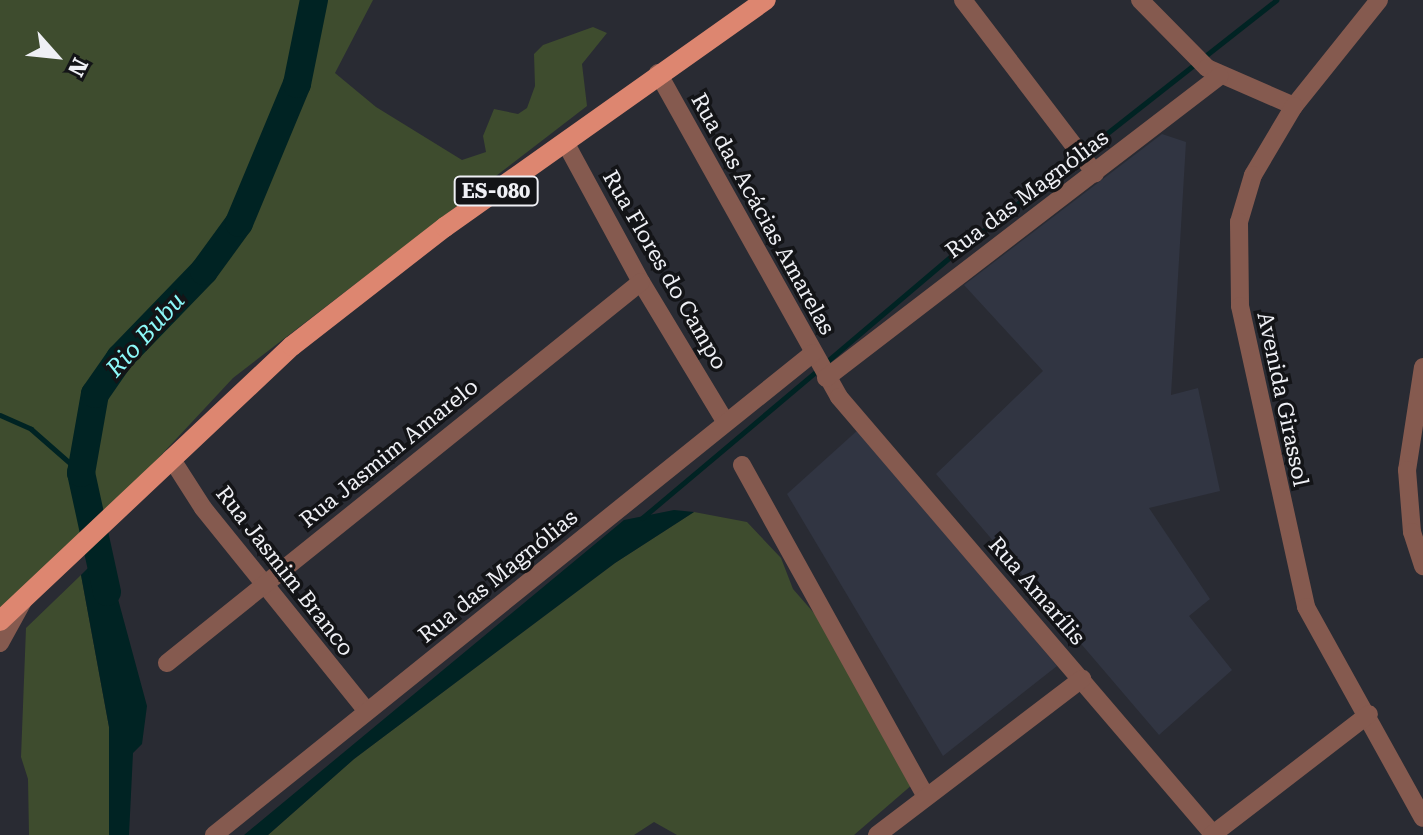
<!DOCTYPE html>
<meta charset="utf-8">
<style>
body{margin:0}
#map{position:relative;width:1423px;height:835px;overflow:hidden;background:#292b33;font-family:"Roboto Serif",serif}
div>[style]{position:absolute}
.built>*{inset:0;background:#313542}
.green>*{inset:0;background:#3e4c2e}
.water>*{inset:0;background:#002323}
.stream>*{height:5px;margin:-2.5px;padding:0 2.5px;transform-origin:2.5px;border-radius:2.5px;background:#002323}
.river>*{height:28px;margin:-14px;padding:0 14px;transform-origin:14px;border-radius:14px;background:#002323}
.minor>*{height:18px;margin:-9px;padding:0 9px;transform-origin:9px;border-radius:9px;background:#855a4f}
.major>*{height:20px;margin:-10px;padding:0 10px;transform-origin:10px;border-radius:10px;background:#dd8670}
span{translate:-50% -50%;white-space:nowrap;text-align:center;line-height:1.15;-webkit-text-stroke:7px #131417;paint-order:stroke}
.shield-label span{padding:2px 6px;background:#131417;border:2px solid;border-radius:6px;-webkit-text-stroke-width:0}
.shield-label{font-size:20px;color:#eff0f5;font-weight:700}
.street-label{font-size:22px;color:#eff0f5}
.water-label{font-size:24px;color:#8cf9f9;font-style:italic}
.north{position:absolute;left:16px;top:16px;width:80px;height:80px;-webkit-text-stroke:6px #131417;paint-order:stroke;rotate:117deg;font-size:22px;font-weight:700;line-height:32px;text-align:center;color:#eff0f5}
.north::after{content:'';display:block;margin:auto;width:28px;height:36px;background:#eff0f5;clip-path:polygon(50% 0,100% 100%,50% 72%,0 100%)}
</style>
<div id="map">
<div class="built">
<div style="clip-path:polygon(1162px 134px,1186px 142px,1171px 395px,1198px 388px,1220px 491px,1149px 508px,1210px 599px,1189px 616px,1232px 670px,1159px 735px,936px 474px,1043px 371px,964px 285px)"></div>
<div style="clip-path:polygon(859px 429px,1057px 666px,943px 756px,787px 494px)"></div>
</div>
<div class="green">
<div style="clip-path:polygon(0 0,373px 0,335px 73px,376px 107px,462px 160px,486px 152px,483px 136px,494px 109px,518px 114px,527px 108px,535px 86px,534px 54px,543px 45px,593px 27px,607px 33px,582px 64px,587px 106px,233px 378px,68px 555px,0 619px)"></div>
<div style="clip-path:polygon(694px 512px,747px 522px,781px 558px,793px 589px,827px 628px,913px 784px,854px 835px,677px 835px,654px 822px,634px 835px,268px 835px,354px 759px,615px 563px)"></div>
<div style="clip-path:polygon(81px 575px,109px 727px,109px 835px,29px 835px,28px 779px,21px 757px,26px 628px)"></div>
</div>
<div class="water">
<div style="clip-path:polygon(674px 510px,694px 512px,615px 563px,354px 759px,268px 835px,244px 835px,624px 520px)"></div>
<div style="clip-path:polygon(105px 551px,147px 706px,142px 744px,133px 753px,129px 835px,109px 835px,109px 727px,81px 575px)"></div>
</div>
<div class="stream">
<div style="left:825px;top:363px;width:165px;rotate:-40.3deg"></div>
<div style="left:951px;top:256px;width:414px;rotate:-38.2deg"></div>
<div style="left:0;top:415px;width:34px;rotate:24deg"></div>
<div style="left:31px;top:429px;width:67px;rotate:41.3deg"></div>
<div style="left:642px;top:518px;width:230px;rotate:-40.1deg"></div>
</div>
<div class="river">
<div style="left:107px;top:592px;width:122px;rotate:-102.3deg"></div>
<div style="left:81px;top:473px;width:80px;rotate:-80deg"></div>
<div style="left:95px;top:394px;width:44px;rotate:-55.2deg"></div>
<div style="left:120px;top:358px;width:121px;rotate:-46deg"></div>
<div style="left:204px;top:271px;width:59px;rotate:-53.9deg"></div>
<div style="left:239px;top:223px;width:151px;rotate:-67.4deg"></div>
<div style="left:297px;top:84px;width:86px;rotate:-78.6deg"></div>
</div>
<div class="minor">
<div style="left:963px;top:0;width:218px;rotate:52.7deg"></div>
<div style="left:1140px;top:0;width:95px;rotate:45.4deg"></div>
<div style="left:1207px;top:68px;width:95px;rotate:23.6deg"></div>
<div style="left:1379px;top:0;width:136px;rotate:128.7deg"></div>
<div style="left:1294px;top:106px;width:80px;rotate:120.7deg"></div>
<div style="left:1253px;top:175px;width:49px;rotate:106.6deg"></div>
<div style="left:1239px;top:222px;width:84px;rotate:89.3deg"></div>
<div style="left:1240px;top:306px;width:308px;rotate:77.6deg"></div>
<div style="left:1306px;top:607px;width:241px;rotate:61deg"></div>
<div style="left:658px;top:73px;width:371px;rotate:60.8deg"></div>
<div style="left:839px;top:397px;width:575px;rotate:49.44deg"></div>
<div style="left:565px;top:142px;width:159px;rotate:61.5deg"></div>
<div style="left:641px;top:282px;width:162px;rotate:58.9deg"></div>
<div style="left:1423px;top:367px;width:104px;rotate:98.8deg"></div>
<div style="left:1407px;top:470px;width:62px;rotate:85.4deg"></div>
<div style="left:1412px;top:532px;width:36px;rotate:72deg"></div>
<div style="left:826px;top:378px;width:496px;rotate:-37.5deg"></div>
<div style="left:171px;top:458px;width:59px;rotate:57.4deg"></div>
<div style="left:203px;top:508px;width:260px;rotate:51.1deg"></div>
<div style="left:742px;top:465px;width:377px;rotate:61deg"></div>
<div style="left:0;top:643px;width:46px;rotate:-61.2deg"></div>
<div style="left:167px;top:663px;width:608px;rotate:-38.79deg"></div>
<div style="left:214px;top:835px;width:769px;rotate:-38.82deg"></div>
<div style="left:877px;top:835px;width:258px;rotate:-37.3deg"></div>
<div style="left:1212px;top:835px;width:198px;rotate:-37.6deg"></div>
</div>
<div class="major">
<div style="left:0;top:621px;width:401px;rotate:-43.3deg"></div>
<div style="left:292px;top:346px;width:194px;rotate:-37.9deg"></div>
<div style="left:445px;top:227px;width:393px;rotate:-35.3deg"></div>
</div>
<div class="shield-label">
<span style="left:496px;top:191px">ES-080</span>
</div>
<div class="street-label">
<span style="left:1027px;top:194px;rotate:-37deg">Rua das Magnólias</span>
<span style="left:763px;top:214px;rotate:61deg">Rua das Acácias Amarelas</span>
<span style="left:665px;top:270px;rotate:60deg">Rua Flores do Campo</span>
<span style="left:1283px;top:399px;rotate:78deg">Avenida Girassol</span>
<span style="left:389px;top:453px;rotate:-39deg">Rua Jasmim Amarelo</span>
<span style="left:285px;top:571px;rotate:52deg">Rua Jasmim Branco</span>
<span style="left:498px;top:576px;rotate:-39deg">Rua das Magnólias</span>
<span style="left:1037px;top:591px;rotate:49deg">Rua Amarílis</span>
</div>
<div class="water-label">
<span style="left:146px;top:335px;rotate:-48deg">Rio Bubu</span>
</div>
<div class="north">N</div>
</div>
